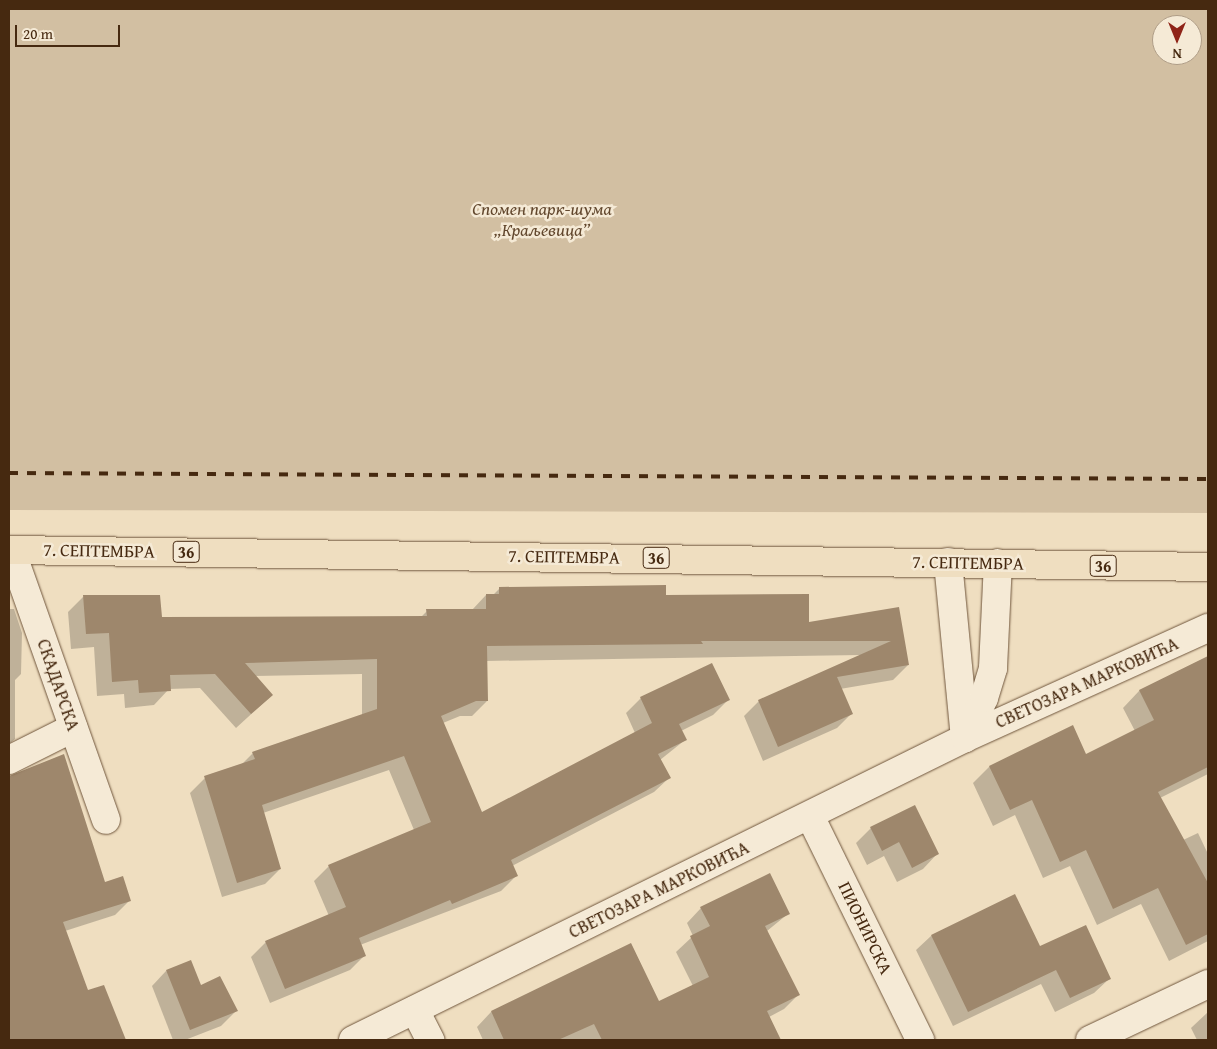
<!DOCTYPE html>
<meta charset="utf-8">
<style>
body{margin:0}
#map{position:relative;width:1217px;height:1049px;overflow:hidden;background:#efdec0;font-family:"Gentium Book Plus",serif}
div>[style]{position:absolute}
.green>*{inset:0;background:#d2bfa2}
.shadow>*{inset:0;background:#0003}
.building>*{inset:0;background:#9e876c}
.roads{filter:drop-shadow(0 0 1px #70563c) drop-shadow(0 0 1px #70563c)}
.street>*{height:28px;margin:-14px;padding:0 14px;transform-origin:14px;border-radius:14px;background:#f5ead6}
.secondary>*{height:28px;margin:-14px;padding:0 14px;transform-origin:14px;border-radius:14px;background:#f5ead6}
.primary>*{height:28px;margin:-14px;padding:0 14px;transform-origin:14px;border-radius:14px;background:#efdec0}
.rail>*{height:4px;margin-top:-2px;transform-origin:0;background:repeating-linear-gradient(90deg,#462910 0 9px,transparent 0 18px)}
span{translate:-50% -50%;white-space:nowrap;text-align:center;line-height:1.15;-webkit-text-stroke:5px #f5ead6;paint-order:stroke}
.shield-label span{padding:1px 4px;background:#f5ead6;border:1px solid;border-radius:4px;-webkit-text-stroke-width:0}
.shield-label{font-size:16px;color:#462910;font-weight:700}
.park-label{font-size:18px;color:#62472d;font-style:italic}
.street-label{font-size:18px;color:#462910}
.frame{position:absolute;inset:0;border:10px solid #462910;pointer-events:none}
.north{position:absolute;left:1152px;top:15px;width:50px;height:50px;box-sizing:border-box;background:#f5ead6;border:1px solid #af9d87;border-radius:50%;rotate:180deg;font-size:14px;font-weight:700;line-height:20px;text-align:center;color:#462910}
.north::after{content:'';display:block;margin:auto;width:18px;height:22px;background:#8f2418;clip-path:polygon(50% 0,100% 100%,50% 72%,0 100%)}
.scale{position:absolute;left:15px;top:25px;width:105px;height:22px;box-sizing:border-box;border:2px solid #462910;border-top:0;padding-left:6px;font-size:15px;line-height:18px;white-space:nowrap;color:#462910;-webkit-text-stroke:4px #f5ead6;paint-order:stroke}
</style>
<div id="map">
<div class="green">
<div style="clip-path:polygon(evenodd,9px 9px,1208px 9px,1208px 513px,9px 510px,9px 9px,1162px 25px,1192px 25px,1192px 55px,1162px 55px,1162px 25px)"></div>
</div>
<div class="shadow">
<div style="clip-path:polygon(500px 588px,664px 597px,808px 624px,898px 608px,908px 665px,893px 680px,840px 689px,852px 713px,837px 728px,763px 761px,744px 716px,759px 701px,861px 655px,486px 661px,487px 701px,472px 716px,460px 716px,443px 723px,481px 814px,635px 733px,626px 713px,641px 698px,711px 665px,728px 700px,713px 715px,681px 731px,685px 740px,660px 760px,669px 778px,654px 792px,512px 866px,516px 876px,501px 891px,360px 945px,365px 955px,350px 970px,270px 1003px,251px 957px,266px 942px,329px 916px,314px 881px,329px 866px,414px 830px,389px 770px,263px 813px,280px 869px,265px 884px,222px 897px,190px 793px,205px 778px,241px 765px,253px 753px,362px 715px,362px 674px,255px 676px,272px 695px,236px 728px,200px 688px,169px 689px,154px 705px,125px 708px,124px 694px,97px 696px,94px 647px,71px 649px,68px 612px,83px 597px,160px 618px,420px 618px,427px 611px,472px 610px,486px 595px,493px 595px)"></div>
<div style="clip-path:polygon(9px 609px,14px 609px,22px 633px,21px 674px,15px 680px,15px 739px,9px 744px)"></div>
<div style="clip-path:polygon(1203px 659px,1208px 669px,1208px 774px,1160px 798px,1181px 841px,1198px 833px,1208px 854px,1208px 941px,1169px 961px,1141px 904px,1097px 925px,1070px 866px,1043px 878px,1015px 815px,993px 826px,973px 783px,989px 767px,1086px 755px,1135px 731px,1123px 708px,1139px 691px)"></div>
<div style="clip-path:polygon(63px 756px,104px 883px,130px 900px,115px 915px,65px 931px,88px 992px,103px 986px,125px 1040px,9px 1040px,9px 777px)"></div>
<div style="clip-path:polygon(914px 807px,937px 854px,923px 869px,897px 882px,884px 856px,867px 865px,856px 843px,871px 828px)"></div>
<div style="clip-path:polygon(701px 908px,789px 913px,767px 931px,798px 995px,784px 1009px,769px 1017px,780px 1040px,483px 1040px,477px 1027px,491px 1012px,631px 944px,659px 1003px,693px 986px,676px 952px,693px 936px,687px 923px)"></div>
<div style="clip-path:polygon(931px 936px,1040px 948px,1109px 979px,1094px 993px,1055px 1012px,1041px 984px,953px 1026px,916px 950px)"></div>
<div style="clip-path:polygon(166px 971px,200px 986px,236px 1011px,221px 1026px,185px 1040px,173px 1040px,152px 986px)"></div>
<div style="clip-path:polygon(1208px 1012px,1208px 1040px,1197px 1040px,1191px 1028px)"></div>
</div>
<div class="building">
<div style="clip-path:polygon(666px 585px,666px 595px,809px 594px,809px 622px,899px 607px,909px 665px,837px 677px,853px 714px,778px 747px,758px 700px,891px 641px,701px 641px,703px 644px,487px 646px,488px 701px,476px 701px,441px 716px,482px 812px,652px 723px,640px 697px,712px 663px,730px 700px,679px 724px,687px 740px,658px 754px,671px 778px,511px 860px,518px 876px,452px 904px,450px 900px,359px 938px,366px 956px,285px 989px,265px 941px,346px 907px,328px 865px,431px 822px,404px 756px,262px 805px,281px 869px,237px 883px,204px 776px,255px 759px,252px 752px,377px 709px,377px 659px,245px 663px,273px 695px,251px 714px,215px 674px,170px 675px,171px 691px,139px 693px,138px 680px,112px 682px,109px 633px,86px 634px,83px 595px,160px 595px,162px 617px,427px 616px,426px 609px,486px 609px,486px 594px,499px 594px,499px 587px)"></div>
<div style="clip-path:polygon(1208px 656px,1208px 767px,1158px 792px,1208px 883px,1208px 934px,1186px 945px,1158px 888px,1113px 909px,1086px 850px,1060px 862px,1032px 800px,1010px 810px,989px 766px,1073px 725px,1086px 754px,1154px 720px,1139px 690px)"></div>
<div style="clip-path:polygon(64px 754px,105px 882px,123px 876px,131px 901px,63px 922px,88px 990px,104px 985px,126px 1040px,9px 1040px,9px 776px)"></div>
<div style="clip-path:polygon(915px 805px,939px 854px,912px 868px,899px 842px,882px 851px,870px 827px)"></div>
<div style="clip-path:polygon(770px 873px,790px 914px,765px 926px,800px 995px,767px 1011px,781px 1040px,602px 1040px,594px 1024px,558px 1040px,504px 1040px,491px 1011px,631px 943px,659px 1001px,709px 977px,690px 936px,710px 926px,700px 907px)"></div>
<div style="clip-path:polygon(1015px 894px,1040px 946px,1086px 925px,1111px 979px,1070px 998px,1056px 970px,968px 1012px,931px 935px)"></div>
<div style="clip-path:polygon(191px 960px,201px 985px,220px 976px,238px 1011px,190px 1030px,166px 970px)"></div>
</div>
<div class="roads">
<div class="street">
<div style="left:11px;top:550px;width:286px;rotate:70.6deg"></div>
<div style="left:965px;top:738px;width:267px;rotate:-24.4deg"></div>
<div style="left:9px;top:760px;width:72px;rotate:-26.6deg"></div>
<div style="left:810px;top:816px;width:250px;rotate:63.8deg"></div>
<div style="left:1090px;top:1040px;width:131px;rotate:-25.4deg"></div>
</div>
<div class="secondary">
<div style="left:948px;top:562px;width:177px;rotate:84.5deg"></div>
<div style="left:415px;top:1010px;width:34px;rotate:63deg"></div>
<div style="left:353px;top:1040px;width:682px;rotate:-26.26deg"></div>
<div style="left:965px;top:738px;width:44px;rotate:-64.6deg"></div>
<div style="left:984px;top:698px;width:31px;rotate:-73deg"></div>
<div style="left:993px;top:668px;width:105px;rotate:-87.3deg"></div>
</div>
<div class="primary">
<div style="left:9px;top:550px;width:1199px;rotate:0.81deg"></div>
</div>
</div>
<div class="rail">
<div style="left:9px;top:473px;width:1199px;rotate:0.29deg"></div>
</div>
<div class="shield-label">
<span style="left:186px;top:552px">36</span>
<span style="left:656px;top:558px">36</span>
<span style="left:1103px;top:566px">36</span>
</div>
<div class="park-label">
<span style="left:542px;top:220px">Спомен парк-шума<br>„Краљевица”</span>
</div>
<div class="street-label">
<span style="left:99px;top:551px;rotate:1deg">7. СЕПТЕМБРА</span>
<span style="left:564px;top:557px;rotate:1deg">7. СЕПТЕМБРА</span>
<span style="left:968px;top:563px;rotate:1deg">7. СЕПТЕМБРА</span>
<span style="left:1087px;top:683px;rotate:-24deg">СВЕТОЗАРА МАРКОВИЋА</span>
<span style="left:58px;top:685px;rotate:71deg">СКАДАРСКА</span>
<span style="left:659px;top:890px;rotate:-26deg">СВЕТОЗАРА МАРКОВИЋА</span>
<span style="left:865px;top:928px;rotate:64deg">ПИОНИРСКА</span>
</div>
<div class="frame"></div>
<div class="north">N</div>
<div class="scale">20 m</div>
</div>
